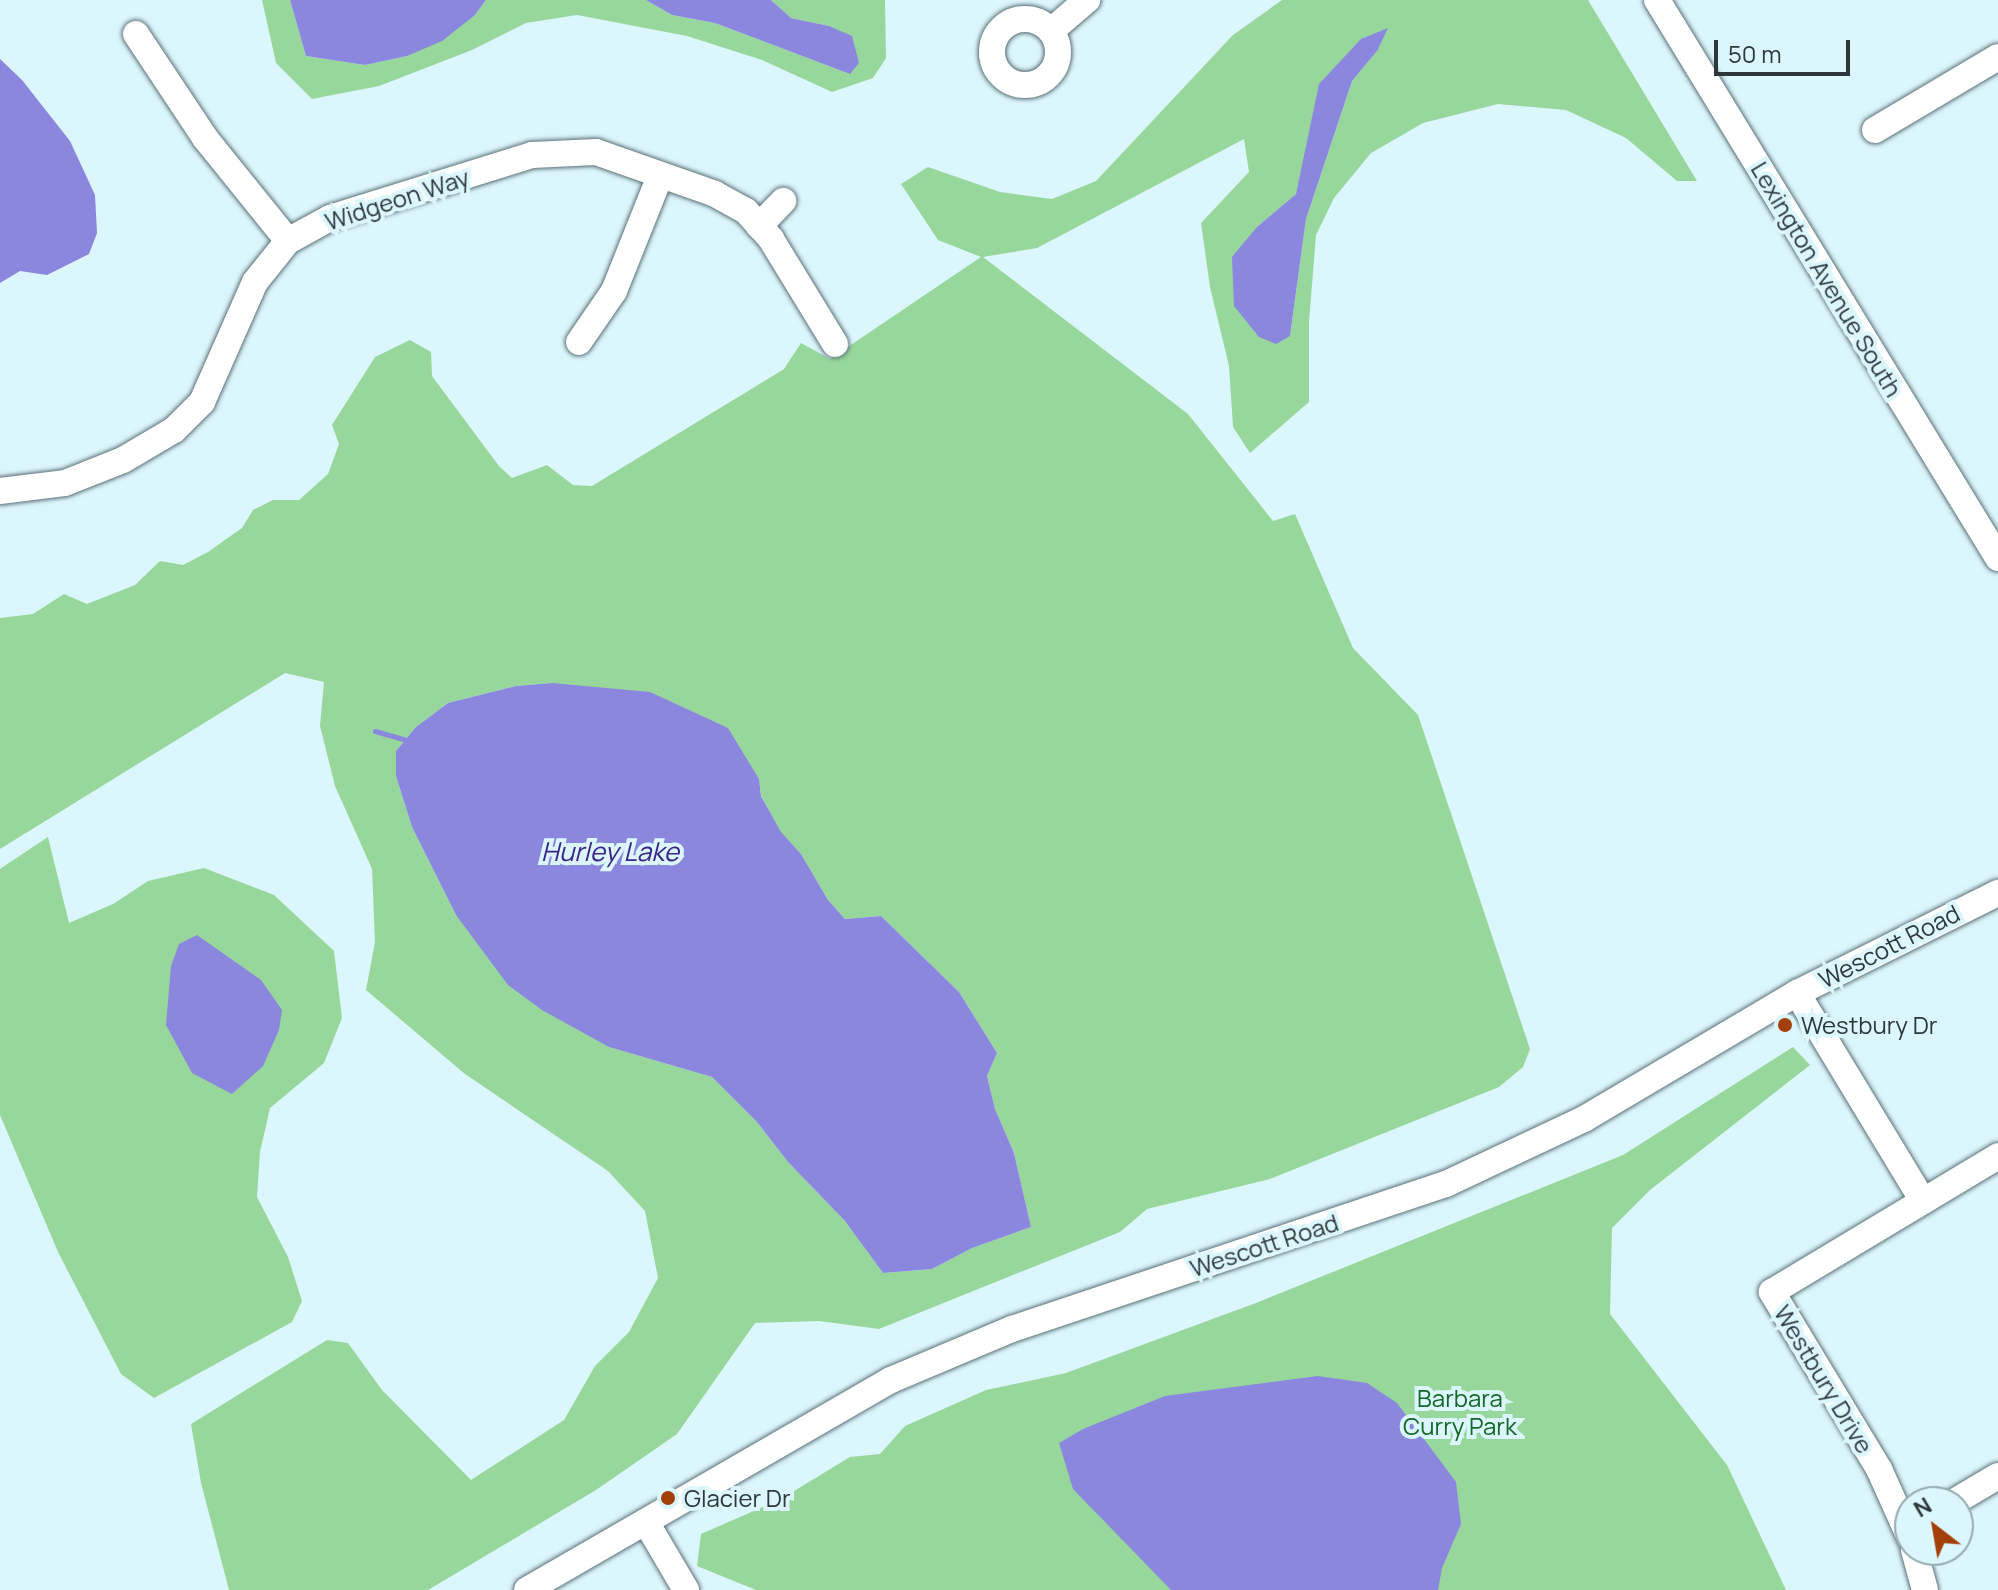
<!DOCTYPE html>
<style>
body{margin:0}
#map{position:relative;width:1998px;height:1590px;overflow:hidden;background:#dcf6fd;font-family:Manrope,sans-serif}
div>[style]{position:absolute}
.green>*{inset:0;background:#97d79c}
.water>*{inset:0;background:#8b86de}
.stream>*{height:5px;margin:-2.5px;padding:0 2.5px;transform-origin:2.5px;border-radius:2.5px;background:#8b86de}
.roads{filter:drop-shadow(0 0 2px #5b7177) drop-shadow(0 0 2px #5b7177)}
.minor>*{height:26px;margin:-13px;padding:0 13px;transform-origin:13px;border-radius:13px;background:#fff}
.minor>.ring{margin:-13px;padding:0;box-sizing:content-box;background:none;border:26px solid #fff;border-radius:50%}
.dots>*{width:22px;height:22px;translate:-50% -50%;box-sizing:border-box;border:4px solid #dcf6fd;border-radius:50%}
span{translate:-50% -50%;white-space:nowrap;text-align:center;line-height:1.15;-webkit-text-stroke:8px #dcf6fd;paint-order:stroke}
.street-label{font-size:24px;color:#2e383a}
.poi-label{font-size:24px;color:#2e383a}
.left{translate:0 -50%;text-align:left}
.park-label{font-size:24px;color:#126826}
.water-label{font-size:26px;color:#3a248a;font-style:italic}
.north{position:absolute;left:1894px;top:1486px;width:80px;height:80px;box-sizing:border-box;background:#dcf6fd;border:2px solid #96aaaf;border-radius:50%;rotate:329deg;font-size:22px;font-weight:700;line-height:32px;text-align:center;color:#2e383a}
.north::after{content:'';display:block;margin:auto;width:28px;height:36px;background:#a33f08;clip-path:polygon(50% 0,100% 100%,50% 72%,0 100%)}
.scale{position:absolute;left:1714px;top:40px;width:136px;height:36px;box-sizing:border-box;border:4px solid #2e383a;border-top:0;padding-left:10px;font-size:24px;line-height:28px;white-space:nowrap;color:#2e383a;-webkit-text-stroke:6px #dcf6fd;paint-order:stroke}
</style>
<div id="map">
<div class="green">
<div style="clip-path:polygon(262px 0,290px 0,306px 56px,365px 65px,407px 56px,475px 15px,486px 0,646px 0,672px 15px,715px 23px,850px 74px,829px 26px,791px 18px,771px 0,885px 0,886px 58px,873px 78px,832px 92px,762px 60px,687px 36px,577px 15px,526px 23px,472px 50px,379px 86px,312px 99px,276px 63px)"></div>
<div style="clip-path:polygon(evenodd,1282px 0,1588px 0,1697px 181px,1677px 181px,1626px 138px,1566px 110px,1498px 104px,1423px 123px,1371px 153px,1334px 198px,1316px 235px,1309px 322px,1309px 402px,1250px 453px,1233px 427px,1229px 366px,1210px 287px,1201px 223px,1249px 172px,1244px 139px,1037px 248px,983px 257px,1188px 414px,1273px 521px,1295px 514px,1353px 648px,1418px 715px,1530px 1049px,1523px 1067px,1499px 1087px,1270px 1179px,1147px 1209px,1120px 1232px,879px 1329px,819px 1321px,755px 1323px,677px 1434px,596px 1490px,428px 1590px,229px 1590px,201px 1483px,191px 1424px,327px 1340px,348px 1343px,382px 1390px,471px 1480px,564px 1420px,595px 1366px,629px 1332px,658px 1278px,645px 1211px,608px 1171px,465px 1074px,366px 990px,375px 942px,372px 869px,335px 786px,320px 726px,324px 682px,285px 673px,0 849px,0 618px,33px 614px,64px 594px,87px 604px,135px 585px,160px 561px,183px 565px,208px 552px,242px 528px,253px 510px,273px 500px,299px 500px,328px 474px,339px 444px,332px 425px,375px 357px,410px 340px,431px 352px,432px 376px,499px 466px,512px 478px,547px 465px,573px 485px,592px 486px,784px 369px,801px 343px,830px 359px,981px 257px,938px 240px,901px 184px,928px 167px,1000px 192px,1052px 199px,1096px 181px,1233px 35px,1282px 0,1361px 39px,1377px 51px,1352px 81px,1306px 219px,1290px 336px,1257px 227px,1296px 194px,1308px 149px,1361px 39px,1282px 0,552px 683px,759px 779px,761px 795px,781px 833px,801px 854px,828px 900px,845px 919px,881px 916px,959px 992px,997px 1053px,987px 1076px,995px 1109px,1014px 1153px,1031px 1227px,972px 1248px,932px 1269px,883px 1273px,845px 1221px,788px 1162px,757px 1122px,712px 1077px,609px 1047px,456px 915px,412px 827px,396px 776px,396px 751px,416px 727px,448px 703px,516px 686px,552px 683px)"></div>
<div style="clip-path:polygon(48px 837px,69px 923px,113px 904px,148px 881px,204px 868px,274px 895px,334px 951px,342px 1018px,324px 1063px,270px 1108px,260px 1152px,257px 1197px,288px 1257px,302px 1301px,292px 1322px,154px 1398px,121px 1374px,58px 1252px,0 1115px,0 869px)"></div>
<div style="clip-path:polygon(1793px 1047px,1810px 1065px,1650px 1190px,1612px 1228px,1610px 1314px,1727px 1465px,1786px 1590px,756px 1590px,697px 1566px,701px 1534px,781px 1499px,850px 1457px,880px 1454px,905px 1426px,986px 1390px,1066px 1373px,1256px 1303px,1623px 1155px)"></div>
</div>
<div class="water">
<div style="clip-path:polygon(290px 0,486px 0,475px 15px,442px 41px,407px 56px,365px 65px,306px 56px)"></div>
<div style="clip-path:polygon(646px 0,771px 0,791px 18px,829px 26px,852px 36px,859px 63px,850px 74px,715px 23px,672px 15px)"></div>
<div style="clip-path:polygon(1388px 28px,1377px 51px,1352px 81px,1306px 219px,1290px 336px,1276px 344px,1259px 337px,1234px 306px,1232px 257px,1257px 227px,1296px 194px,1319px 84px,1361px 39px)"></div>
<div style="clip-path:polygon(0 59px,22px 80px,70px 141px,95px 195px,97px 233px,89px 254px,47px 275px,20px 271px,0 283px)"></div>
<div style="clip-path:polygon(552px 683px,650px 692px,728px 728px,759px 779px,761px 796px,781px 832px,801px 854px,828px 900px,845px 919px,881px 916px,959px 992px,997px 1053px,987px 1076px,995px 1109px,1014px 1153px,1031px 1227px,972px 1248px,932px 1269px,883px 1273px,845px 1221px,788px 1162px,757px 1122px,712px 1077px,609px 1047px,542px 1010px,508px 985px,456px 915px,412px 827px,396px 776px,396px 751px,416px 727px,448px 703px,516px 686px)"></div>
<div style="clip-path:polygon(197px 935px,261px 980px,282px 1010px,279px 1030px,263px 1066px,232px 1094px,192px 1073px,166px 1025px,171px 966px,179px 944px)"></div>
<div style="clip-path:polygon(1318px 1376px,1367px 1383px,1397px 1403px,1456px 1482px,1461px 1524px,1442px 1568px,1438px 1590px,1171px 1590px,1073px 1489px,1059px 1443px,1083px 1429px,1165px 1396px)"></div>
</div>
<div class="stream">
<div style="left:375px;top:731px;width:35px;rotate:16deg"></div>
</div>
<div class="roads">
<div class="minor">
<div style="left:1657px;top:0;width:654px;rotate:58.57deg"></div>
<div class="ring" style="left:992px;top:19px;width:40px;height:40px"></div>
<div style="left:1051px;top:31px;width:48px;rotate:-40.7deg"></div>
<div style="left:136px;top:34px;width:125px;rotate:56.4deg"></div>
<div style="left:205px;top:138px;width:132px;rotate:51.1deg"></div>
<div style="left:1875px;top:130px;width:143px;rotate:-30.7deg"></div>
<div style="left:759px;top:226px;width:35px;rotate:-46deg"></div>
<div style="left:579px;top:342px;width:62px;rotate:-55.5deg"></div>
<div style="left:614px;top:291px;width:124px;rotate:-68.2deg"></div>
<div style="left:0;top:491px;width:65px;rotate:-7deg"></div>
<div style="left:65px;top:483px;width:62px;rotate:-21.6deg"></div>
<div style="left:123px;top:460px;width:59px;rotate:-30.5deg"></div>
<div style="left:174px;top:430px;width:40px;rotate:-45deg"></div>
<div style="left:202px;top:402px;width:131px;rotate:-66.2deg"></div>
<div style="left:255px;top:282px;width:53px;rotate:-51.2deg"></div>
<div style="left:288px;top:241px;width:48px;rotate:-28.7deg"></div>
<div style="left:330px;top:218px;width:212px;rotate:-17.3deg"></div>
<div style="left:532px;top:155px;width:64px;rotate:-2.7deg"></div>
<div style="left:596px;top:152px;width:126px;rotate:19.4deg"></div>
<div style="left:715px;top:194px;width:35px;rotate:29deg"></div>
<div style="left:746px;top:211px;width:38px;rotate:48deg"></div>
<div style="left:771px;top:239px;width:123px;rotate:58.6deg"></div>
<div style="left:1797px;top:993px;width:243px;rotate:58.8deg"></div>
<div style="left:1954px;top:1502px;width:51px;rotate:-30.6deg"></div>
<div style="left:646px;top:1522px;width:79px;rotate:59.5deg"></div>
<div style="left:1910px;top:1538px;width:76px;rotate:-114.2deg"></div>
<div style="left:1879px;top:1469px;width:207px;rotate:-121.2deg"></div>
<div style="left:1772px;top:1292px;width:264px;rotate:-31deg"></div>
<div style="left:1914px;top:1550px;width:41px;rotate:74.6deg"></div>
<div style="left:527px;top:1590px;width:420px;rotate:-30deg"></div>
<div style="left:891px;top:1380px;width:131px;rotate:-22.9deg"></div>
<div style="left:1012px;top:1329px;width:458px;rotate:-18.5deg"></div>
<div style="left:1446px;top:1184px;width:153px;rotate:-25.2deg"></div>
<div style="left:1584px;top:1119px;width:247px;rotate:-30.6deg"></div>
<div style="left:1797px;top:993px;width:225px;rotate:-26.5deg"></div>
</div>
</div>
<div class="dots">
<div style="left:1785px;top:1025px;background:#a33f08"></div>
<div style="left:668px;top:1498px;background:#a33f08"></div>
</div>
<div class="street-label">
<span style="left:397px;top:199px;rotate:-18deg">Widgeon Way</span>
<span style="left:1827px;top:279px;rotate:59deg">Lexington Avenue South</span>
<span style="left:1889px;top:946px;rotate:-27deg">Wescott Road</span>
<span style="left:1264px;top:1245px;rotate:-18deg">Wescott Road</span>
<span style="left:1824px;top:1379px;rotate:59deg">Westbury Drive</span>
</div>
<div class="poi-label">
<span class="left" style="left:1801px;top:1025px">Westbury Dr</span>
<span class="left" style="left:684px;top:1498px">Glacier Dr</span>
</div>
<div class="park-label">
<span style="left:1460px;top:1412px">Barbara<br>Curry Park</span>
</div>
<div class="water-label">
<span style="left:610px;top:852px">Hurley Lake</span>
</div>
<div class="north">N</div>
<div class="scale">50 m</div>
</div>
